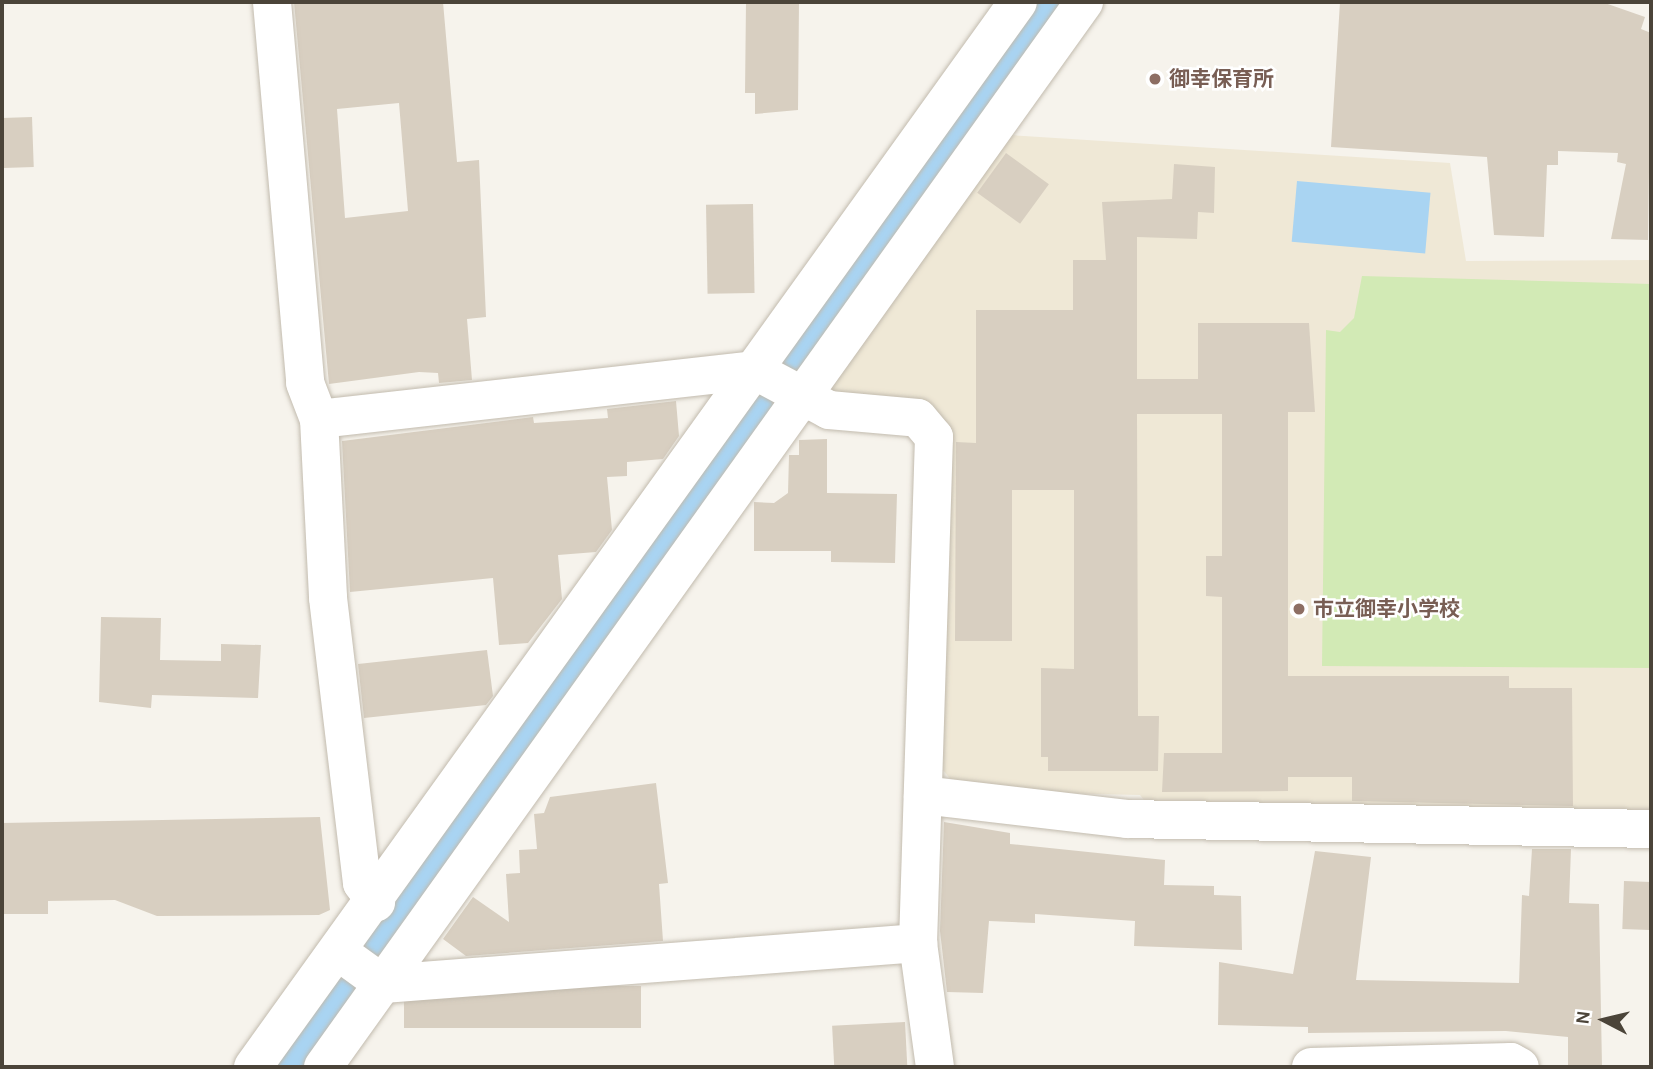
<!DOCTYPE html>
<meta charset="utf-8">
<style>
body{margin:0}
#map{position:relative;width:1653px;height:1069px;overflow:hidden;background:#f6f3ec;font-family:Karla,"Noto Sans JP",sans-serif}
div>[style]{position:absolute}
.education>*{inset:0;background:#efe8d6}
.green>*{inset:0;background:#d2eab5}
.water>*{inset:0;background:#a9d4f2;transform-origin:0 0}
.river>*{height:65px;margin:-32.5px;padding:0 32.5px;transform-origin:32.5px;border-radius:32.5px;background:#a9d4f2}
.building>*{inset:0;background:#d8cfc1;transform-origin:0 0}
.roads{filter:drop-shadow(0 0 2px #c2bbae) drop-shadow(0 0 2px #c2bbae)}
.minor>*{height:38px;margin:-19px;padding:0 19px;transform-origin:19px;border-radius:19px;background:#fff}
.dots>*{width:19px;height:19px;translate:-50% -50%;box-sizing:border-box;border:4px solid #fff;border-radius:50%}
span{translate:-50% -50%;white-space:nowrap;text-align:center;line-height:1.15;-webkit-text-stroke:5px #fff;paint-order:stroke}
.education-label{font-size:21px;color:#785e54;font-weight:700}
.left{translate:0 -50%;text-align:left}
.frame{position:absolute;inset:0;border:4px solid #4b4439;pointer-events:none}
.north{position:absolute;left:1569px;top:985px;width:70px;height:70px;-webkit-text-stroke:5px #fff;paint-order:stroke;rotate:277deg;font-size:19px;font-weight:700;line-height:28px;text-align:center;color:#4b4439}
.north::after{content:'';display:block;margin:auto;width:24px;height:32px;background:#4b4439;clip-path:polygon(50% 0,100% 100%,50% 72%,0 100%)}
</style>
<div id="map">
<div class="education">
<div style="clip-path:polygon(1010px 135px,1450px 163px,1466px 261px,1651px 260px,1651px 823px,1151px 809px,1140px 795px,960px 791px,943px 770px,949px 448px,932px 405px,827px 394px)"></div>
</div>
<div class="green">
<div style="clip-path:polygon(1362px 276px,1651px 284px,1651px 668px,1322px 666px,1326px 330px,1340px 332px,1354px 318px)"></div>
</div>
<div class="water">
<div style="left:1297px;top:181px;width:134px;height:61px;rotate:5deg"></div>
</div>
<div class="river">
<div style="left:285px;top:1067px;width:1315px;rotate:-54.06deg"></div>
</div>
<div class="building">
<div style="clip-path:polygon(evenodd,294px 2px,443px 2px,457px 162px,479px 160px,486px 317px,467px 319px,472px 380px,439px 383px,438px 373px,419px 372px,329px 384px,294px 2px,399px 103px,408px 211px,345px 218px,337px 109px,399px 103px)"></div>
<div style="clip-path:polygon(746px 2px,799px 2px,798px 110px,755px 114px,755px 93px,745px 93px)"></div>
<div style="clip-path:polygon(1340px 2px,1602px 2px,1645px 17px,1641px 29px,1651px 33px,1648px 240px,1611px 239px,1626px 164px,1617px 162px,1618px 153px,1558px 151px,1558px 165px,1547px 165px,1544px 237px,1494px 235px,1487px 157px,1331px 147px)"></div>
<div style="left:32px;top:117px;width:50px;height:30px;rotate:88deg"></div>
<div style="left:1006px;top:153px;width:53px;height:49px;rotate:36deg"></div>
<div style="clip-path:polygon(1174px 164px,1215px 167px,1214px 213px,1198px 212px,1197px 239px,1137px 237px,1137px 379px,1198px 379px,1198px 323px,1309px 323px,1315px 412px,1288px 412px,1288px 676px,1509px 676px,1509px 688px,1572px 688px,1573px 806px,1352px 801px,1352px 777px,1288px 777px,1288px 791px,1162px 792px,1164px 753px,1222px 753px,1222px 597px,1206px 596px,1206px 556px,1222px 556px,1222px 414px,1137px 414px,1138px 716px,1159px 716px,1158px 771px,1048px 771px,1048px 757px,1041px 757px,1041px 668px,1074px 669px,1074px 490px,1012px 490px,1012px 641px,955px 641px,956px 442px,976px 443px,976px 310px,1073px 310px,1073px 260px,1106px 260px,1102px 202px,1172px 199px)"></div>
<div style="left:753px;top:204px;width:89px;height:47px;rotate:89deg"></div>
<div style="clip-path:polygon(676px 401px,679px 436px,663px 459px,627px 462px,627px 476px,607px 477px,612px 530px,596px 552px,558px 555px,562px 599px,528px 643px,499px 645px,493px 578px,350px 592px,342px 441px,533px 417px,534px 423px,608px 418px,607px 409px)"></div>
<div style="clip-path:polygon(827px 439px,827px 493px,897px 494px,895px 563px,831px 562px,831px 551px,754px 551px,754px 502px,774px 503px,788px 493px,789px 455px,799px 455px,799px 440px)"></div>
<div style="clip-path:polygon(101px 617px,161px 618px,160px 660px,221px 661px,221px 644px,261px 645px,258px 698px,152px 695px,151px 708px,99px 702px)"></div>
<div style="clip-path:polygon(487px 650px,493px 696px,486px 705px,364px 718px,358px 664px)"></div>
<div style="clip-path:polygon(656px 783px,668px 883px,659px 884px,663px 941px,466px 956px,443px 939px,473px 897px,509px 922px,506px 874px,520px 873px,519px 850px,537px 849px,534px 814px,544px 813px,550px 797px)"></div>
<div style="clip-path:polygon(320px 817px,330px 910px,319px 915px,157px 916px,115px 900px,48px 901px,48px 914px,2px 914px,2px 823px)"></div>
<div style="clip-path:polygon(944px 822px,1010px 833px,1010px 844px,1165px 860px,1164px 885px,1214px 886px,1214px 895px,1241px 896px,1242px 950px,1134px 946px,1135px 921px,1035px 914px,1035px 923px,989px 921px,983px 993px,947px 992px,940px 931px)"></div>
<div style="clip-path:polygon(1532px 849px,1571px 849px,1569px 903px,1599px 904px,1602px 1067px,1568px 1067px,1568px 1037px,1506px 1031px,1308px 1033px,1308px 1027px,1218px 1025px,1219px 962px,1293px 974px,1315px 851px,1371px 857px,1356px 980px,1519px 983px,1522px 895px,1529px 896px)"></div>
<div style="left:1624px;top:881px;width:27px;height:48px;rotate:2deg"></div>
<div style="left:641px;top:986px;width:42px;height:237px;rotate:90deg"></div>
<div style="left:905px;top:1022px;width:45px;height:73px;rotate:87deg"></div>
</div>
<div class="roads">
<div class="minor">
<div style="left:272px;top:2px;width:382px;rotate:85deg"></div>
<div style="left:305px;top:383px;width:39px;rotate:69deg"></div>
<div style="left:319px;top:419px;width:179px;rotate:87.1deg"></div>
<div style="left:328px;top:598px;width:287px;rotate:83.2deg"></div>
<div style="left:362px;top:883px;width:24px;rotate:54deg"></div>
<div style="left:319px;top:419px;width:438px;rotate:-6.4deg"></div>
<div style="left:754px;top:370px;width:85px;rotate:28.1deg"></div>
<div style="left:829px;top:410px;width:89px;rotate:5.1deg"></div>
<div style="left:918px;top:418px;width:25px;rotate:50deg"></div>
<div style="left:934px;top:437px;width:506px;rotate:91.81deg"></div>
<div style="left:918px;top:943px;width:125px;rotate:82.2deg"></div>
<div style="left:923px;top:795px;width:205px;rotate:6.7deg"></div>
<div style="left:1127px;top:819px;width:524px;rotate:1.09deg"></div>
<div style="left:339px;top:952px;width:54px;rotate:36deg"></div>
<div style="left:383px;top:984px;width:537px;rotate:-4.38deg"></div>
<div style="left:253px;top:1067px;width:1311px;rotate:-54.31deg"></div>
<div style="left:323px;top:1067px;width:1309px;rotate:-54.45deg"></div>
<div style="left:1311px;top:1067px;width:200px;rotate:-1.4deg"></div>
<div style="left:1511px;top:1062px;width:10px;rotate:29deg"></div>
</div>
</div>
<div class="dots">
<div style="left:1155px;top:79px;background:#8d6e63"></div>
<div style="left:1299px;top:609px;background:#8d6e63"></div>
</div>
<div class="education-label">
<span class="left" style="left:1169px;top:79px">御幸保育所</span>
<span class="left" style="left:1313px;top:609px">市立御幸小学校</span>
</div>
<div class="frame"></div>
<div class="north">N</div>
</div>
